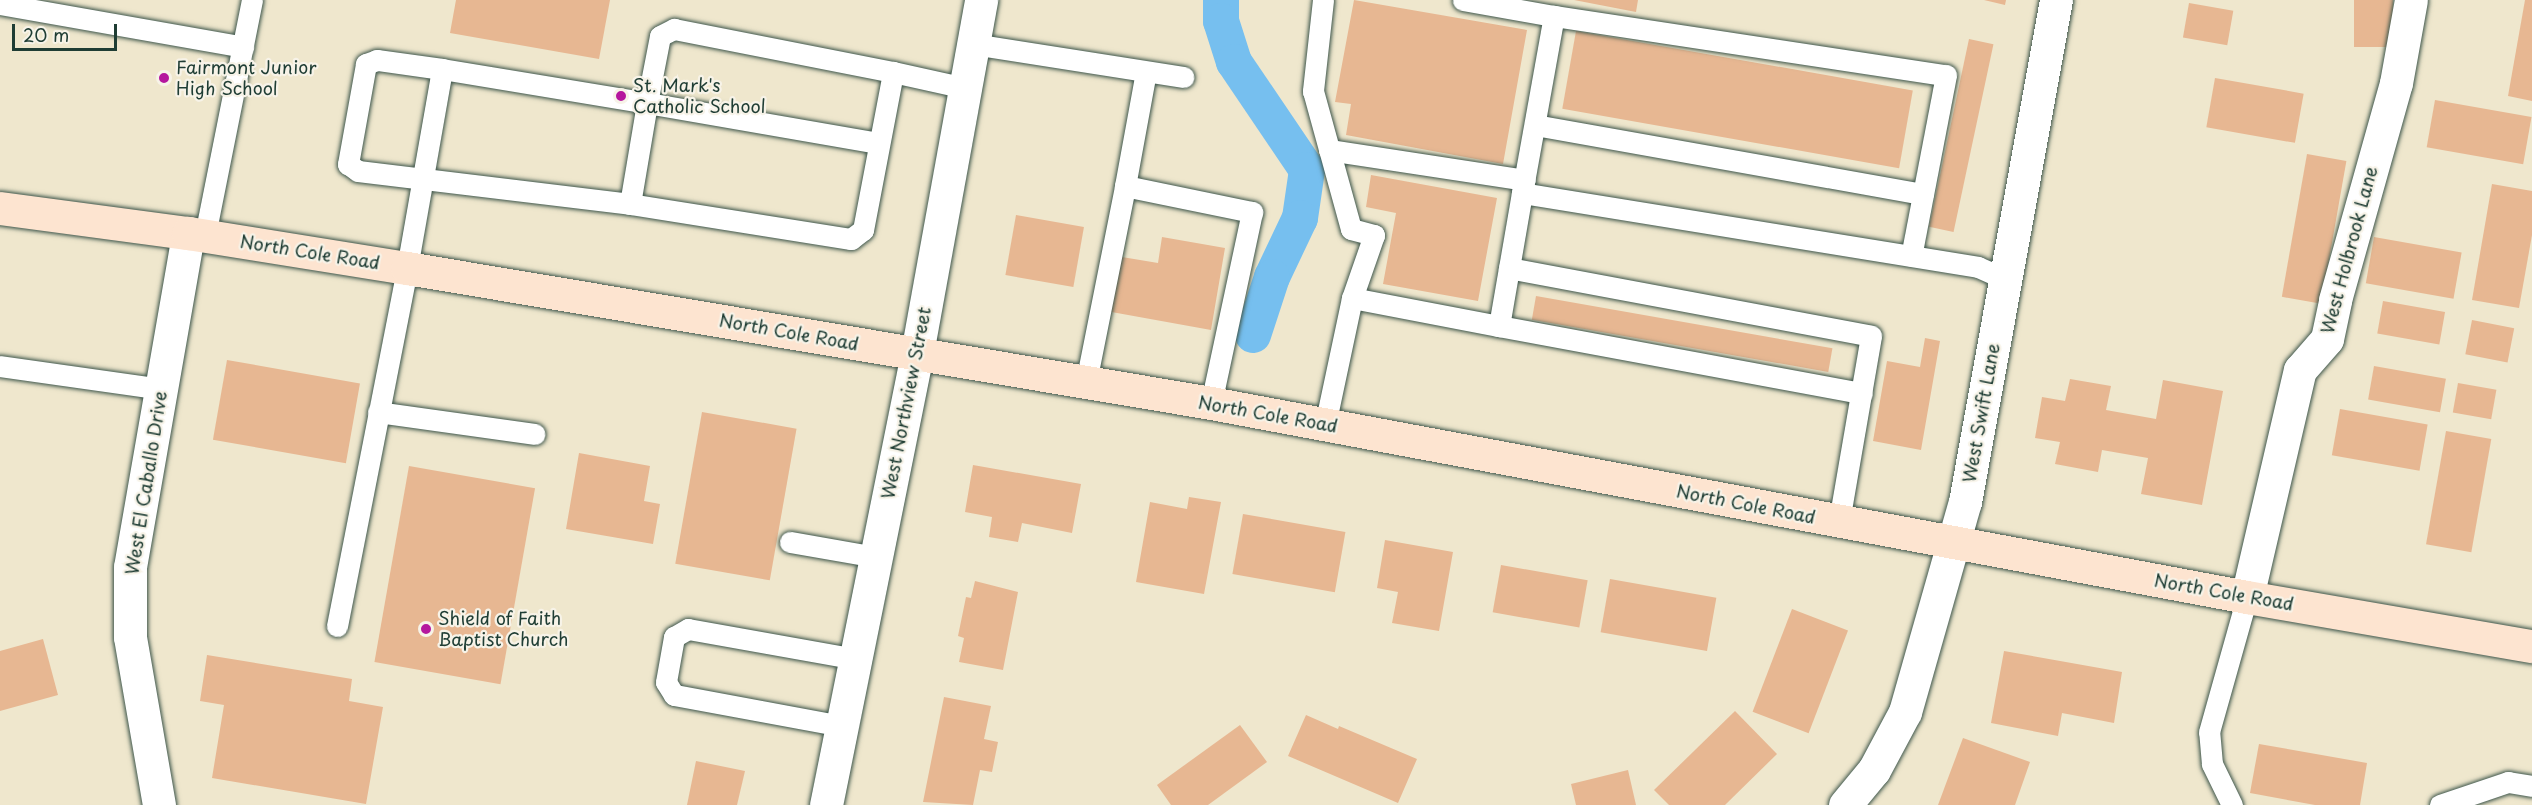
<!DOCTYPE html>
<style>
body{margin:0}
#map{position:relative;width:2532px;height:805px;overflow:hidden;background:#efe7cd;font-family:"Playpen Sans",sans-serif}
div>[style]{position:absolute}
.canal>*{height:36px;margin:-18px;padding:0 18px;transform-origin:18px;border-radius:18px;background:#76bfef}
.building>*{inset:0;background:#e7b792;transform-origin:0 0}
.roads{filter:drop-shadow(0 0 2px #3e564b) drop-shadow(0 0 2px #3e564b)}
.service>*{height:21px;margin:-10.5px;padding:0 10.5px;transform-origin:10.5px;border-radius:10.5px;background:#fff}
.minor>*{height:33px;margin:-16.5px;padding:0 16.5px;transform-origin:16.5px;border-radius:16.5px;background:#fff}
.tertiary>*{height:33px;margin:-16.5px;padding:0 16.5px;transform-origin:16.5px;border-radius:16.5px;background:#fff}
.secondary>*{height:33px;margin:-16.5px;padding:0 16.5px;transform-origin:16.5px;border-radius:16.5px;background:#fde4d0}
.dots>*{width:16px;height:16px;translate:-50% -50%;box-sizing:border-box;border:3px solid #f7f3e8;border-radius:50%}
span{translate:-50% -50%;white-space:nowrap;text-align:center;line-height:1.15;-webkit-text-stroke:4.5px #f7f3e8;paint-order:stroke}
.poi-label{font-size:18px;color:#1f3d34}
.left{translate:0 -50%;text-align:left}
.street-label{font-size:18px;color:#1f3d34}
.scale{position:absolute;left:12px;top:24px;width:105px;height:27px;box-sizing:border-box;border:3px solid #1f3d34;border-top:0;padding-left:8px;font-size:18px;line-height:21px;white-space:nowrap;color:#1f3d34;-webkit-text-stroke:4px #f7f3e8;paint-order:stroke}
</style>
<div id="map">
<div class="canal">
<div style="left:1221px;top:0;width:21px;rotate:90deg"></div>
<div style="left:1221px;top:21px;width:43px;rotate:72.4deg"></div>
<div style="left:1234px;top:62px;width:130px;rotate:55.9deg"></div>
<div style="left:1307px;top:170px;width:49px;rotate:98.3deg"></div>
<div style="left:1300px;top:218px;width:65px;rotate:115.4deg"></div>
<div style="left:1272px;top:277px;width:61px;rotate:108.1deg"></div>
</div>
<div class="building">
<div style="clip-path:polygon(456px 0,610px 0,599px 59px,450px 33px)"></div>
<div style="clip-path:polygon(1354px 0,1527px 30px,1503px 164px,1346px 135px,1351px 104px,1335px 102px)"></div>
<div style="clip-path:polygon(1574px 0,1638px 0,1636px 12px)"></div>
<div style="clip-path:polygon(1984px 0,2006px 0,2005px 5px)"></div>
<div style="left:2354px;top:0;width:39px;height:47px"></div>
<div style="clip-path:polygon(2525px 0,2532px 0,2532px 101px,2508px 96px)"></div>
<div style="left:2189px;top:3px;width:45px;height:35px;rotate:10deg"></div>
<div style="left:1576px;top:31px;width:342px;height:79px;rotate:10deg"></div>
<div style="left:1969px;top:39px;width:25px;height:192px;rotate:12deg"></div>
<div style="left:2215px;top:78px;width:90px;height:50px;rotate:10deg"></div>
<div style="left:2435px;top:100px;width:98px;height:48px;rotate:10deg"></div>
<div style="left:2307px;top:154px;width:40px;height:145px;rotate:10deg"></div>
<div style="clip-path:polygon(1371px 175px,1497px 198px,1478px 301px,1383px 284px,1396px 213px,1366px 207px)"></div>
<div style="clip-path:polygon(2492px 184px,2532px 191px,2532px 235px,2519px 308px,2472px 300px)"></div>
<div style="left:1016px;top:215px;width:69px;height:61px;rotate:10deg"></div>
<div style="clip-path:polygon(1162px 237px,1225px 248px,1211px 330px,1106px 311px,1116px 256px,1158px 263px)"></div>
<div style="left:2374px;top:237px;width:89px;height:47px;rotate:10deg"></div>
<div style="left:1536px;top:296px;width:301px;height:24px;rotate:10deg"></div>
<div style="left:2383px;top:301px;width:63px;height:33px;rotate:10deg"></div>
<div style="left:2472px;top:320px;width:43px;height:35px;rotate:11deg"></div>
<div style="clip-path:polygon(1925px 338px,1940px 341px,1921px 450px,1873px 441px,1887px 361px,1920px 367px)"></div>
<div style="left:227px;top:360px;width:135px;height:81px;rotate:10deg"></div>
<div style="left:2374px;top:366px;width:73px;height:34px;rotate:10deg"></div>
<div style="clip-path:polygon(2070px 379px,2111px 386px,2106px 410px,2156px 419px,2163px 380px,2223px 391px,2202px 505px,2141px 494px,2148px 458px,2102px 450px,2098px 472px,2055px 464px,2060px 442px,2035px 438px,2042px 397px,2065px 401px)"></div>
<div style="left:2458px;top:383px;width:39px;height:30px;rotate:10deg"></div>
<div style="left:2340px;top:409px;width:89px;height:47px;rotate:10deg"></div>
<div style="left:702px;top:412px;width:96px;height:154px;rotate:10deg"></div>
<div style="left:2446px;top:431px;width:46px;height:115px;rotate:10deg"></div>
<div style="clip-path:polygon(579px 453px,650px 466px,644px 501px,660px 504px,653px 544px,566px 529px)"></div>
<div style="clip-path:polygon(973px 465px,1081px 484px,1072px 533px,1022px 523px,1018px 542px,989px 537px,992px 517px,965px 512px)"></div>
<div style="left:409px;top:466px;width:128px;height:199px;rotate:10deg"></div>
<div style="clip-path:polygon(1189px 497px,1221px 502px,1204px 594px,1136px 582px,1150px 502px,1187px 509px)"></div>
<div style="left:1243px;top:514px;width:104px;height:61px;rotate:10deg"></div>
<div style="clip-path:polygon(1385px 540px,1453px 552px,1439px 631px,1392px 623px,1398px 592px,1377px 588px)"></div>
<div style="left:1501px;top:565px;width:88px;height:48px;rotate:10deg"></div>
<div style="left:1610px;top:579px;width:108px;height:54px;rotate:10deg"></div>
<div style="clip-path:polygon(975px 581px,1018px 592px,1003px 670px,959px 662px,964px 638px,958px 636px,966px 597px,971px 598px)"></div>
<div style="left:1792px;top:609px;width:60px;height:110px;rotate:21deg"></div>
<div style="clip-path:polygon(43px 639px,58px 695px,0 711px,0 651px)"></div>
<div style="clip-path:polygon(2004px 651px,2122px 672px,2114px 723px,2062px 713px,2058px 736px,1991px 723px)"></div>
<div style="clip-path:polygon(207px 655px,352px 679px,349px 701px,383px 707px,366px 804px,212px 778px,224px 705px,200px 701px)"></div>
<div style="clip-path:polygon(944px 697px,991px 706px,984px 739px,998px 742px,992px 772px,980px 770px,973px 805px,923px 802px)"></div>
<div style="clip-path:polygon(1735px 711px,1777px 754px,1725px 805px,1669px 805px,1654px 790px)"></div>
<div style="clip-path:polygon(1306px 715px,1338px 729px,1339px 726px,1417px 759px,1398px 803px,1288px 756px)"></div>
<div style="clip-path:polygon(1240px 725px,1267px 762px,1208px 805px,1171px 805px,1157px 785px)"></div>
<div style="clip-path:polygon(1963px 738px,2030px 762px,2015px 805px,1938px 805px)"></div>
<div style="clip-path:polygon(2259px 744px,2367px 763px,2360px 805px,2315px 805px,2250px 793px)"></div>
<div style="clip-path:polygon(696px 761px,745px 771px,737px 805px,687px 805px)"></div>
<div style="clip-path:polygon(1628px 770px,1636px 805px,1576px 805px,1571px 784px)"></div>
</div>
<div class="roads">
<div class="service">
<div style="left:1323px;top:0;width:92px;rotate:96.3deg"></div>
<div style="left:1313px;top:91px;width:143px;rotate:74.6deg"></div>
<div style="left:1351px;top:229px;width:24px;rotate:15deg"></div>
<div style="left:1374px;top:235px;width:67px;rotate:109.2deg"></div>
<div style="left:1463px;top:0;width:92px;rotate:10deg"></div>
<div style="left:0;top:4px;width:247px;rotate:10deg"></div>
<div style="left:973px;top:44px;width:213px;rotate:8.9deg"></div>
<div style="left:442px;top:69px;width:66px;rotate:-172.1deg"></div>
<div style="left:377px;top:60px;width:12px;rotate:160deg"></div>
<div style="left:366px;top:64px;width:102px;rotate:100.2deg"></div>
<div style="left:348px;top:164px;width:12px;rotate:35deg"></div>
<div style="left:358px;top:171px;width:274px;rotate:6.9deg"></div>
<div style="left:630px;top:204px;width:224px;rotate:9deg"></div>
<div style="left:851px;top:239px;width:15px;rotate:-37deg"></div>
<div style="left:863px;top:230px;width:161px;rotate:-79.2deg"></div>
<div style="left:893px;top:72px;width:74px;rotate:12.5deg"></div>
<div style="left:1535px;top:125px;width:394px;rotate:10.1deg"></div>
<div style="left:1329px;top:150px;width:198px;rotate:8.7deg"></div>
<div style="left:1125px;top:186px;width:116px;rotate:-79.6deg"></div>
<div style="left:1522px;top:193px;width:180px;rotate:-79.8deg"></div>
<div style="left:1554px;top:16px;width:396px;rotate:8.6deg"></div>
<div style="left:1946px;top:75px;width:184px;rotate:100.9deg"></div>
<div style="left:630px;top:204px;width:102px;rotate:-80.4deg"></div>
<div style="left:647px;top:103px;width:235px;rotate:9.8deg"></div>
<div style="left:205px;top:235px;width:240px;rotate:-78.7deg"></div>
<div style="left:1509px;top:268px;width:368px;rotate:10.6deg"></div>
<div style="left:1871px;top:336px;width:188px;rotate:99.8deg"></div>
<div style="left:1499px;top:326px;width:369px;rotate:10.5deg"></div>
<div style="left:0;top:366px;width:163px;rotate:8.1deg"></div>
<div style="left:1086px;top:382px;width:200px;rotate:-78.7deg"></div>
<div style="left:1125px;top:186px;width:130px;rotate:11.6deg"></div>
<div style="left:1252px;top:212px;width:195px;rotate:102.1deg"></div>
<div style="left:378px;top:412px;width:158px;rotate:8deg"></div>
<div style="left:1325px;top:425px;width:130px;rotate:-78deg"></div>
<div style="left:1352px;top:298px;width:150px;rotate:10.8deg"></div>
<div style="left:1499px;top:326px;width:135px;rotate:-80.2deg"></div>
<div style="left:1522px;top:193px;width:462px;rotate:9.2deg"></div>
<div style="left:1978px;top:267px;width:30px;rotate:24deg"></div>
<div style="left:790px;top:542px;width:87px;rotate:9.9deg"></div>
<div style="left:337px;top:626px;width:365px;rotate:-78.9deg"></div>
<div style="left:407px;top:268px;width:202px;rotate:-80deg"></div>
<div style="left:442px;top:69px;width:208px;rotate:9.4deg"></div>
<div style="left:647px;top:103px;width:68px;rotate:-79deg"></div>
<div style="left:660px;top:36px;width:16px;rotate:-27deg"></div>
<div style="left:674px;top:29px;width:223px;rotate:11.1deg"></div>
<div style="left:842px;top:726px;width:171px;rotate:-169.5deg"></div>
<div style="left:674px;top:695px;width:15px;rotate:-122deg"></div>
<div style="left:666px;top:682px;width:46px;rotate:-79.9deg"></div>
<div style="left:674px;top:637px;width:16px;rotate:-30deg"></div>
<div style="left:688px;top:629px;width:171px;rotate:10.1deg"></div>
<div style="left:2232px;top:805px;width:46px;rotate:-116deg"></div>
<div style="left:2212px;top:764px;width:32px;rotate:-95deg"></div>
<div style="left:2209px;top:732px;width:140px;rotate:-74.3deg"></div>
<div style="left:2440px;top:805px;width:72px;rotate:-18.7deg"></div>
<div style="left:2508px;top:782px;width:24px;rotate:9deg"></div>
</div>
<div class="minor">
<div style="left:2247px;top:597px;width:233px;rotate:-76.9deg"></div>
<div style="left:2300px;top:370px;width:41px;rotate:-48.9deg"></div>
<div style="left:2327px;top:339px;width:40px;rotate:-78deg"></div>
<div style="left:2335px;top:300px;width:225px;rotate:-74.3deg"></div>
<div style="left:2396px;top:83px;width:84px;rotate:-79.8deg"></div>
<div style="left:159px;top:805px;width:170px;rotate:-99.8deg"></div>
<div style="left:130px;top:637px;width:70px;rotate:-90deg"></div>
<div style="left:130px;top:567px;width:339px;rotate:-80.1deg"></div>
<div style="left:1845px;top:805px;width:45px;rotate:-50.4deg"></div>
<div style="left:1874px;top:770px;width:66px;rotate:-61.9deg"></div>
<div style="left:1905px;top:712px;width:218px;rotate:-74.1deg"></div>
<div style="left:1965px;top:502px;width:510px;rotate:-79.73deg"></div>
</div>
<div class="tertiary">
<div style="left:826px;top:805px;width:461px;rotate:-78.6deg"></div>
<div style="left:917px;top:353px;width:359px;rotate:-79.7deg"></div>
</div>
<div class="secondary">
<div style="left:0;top:208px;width:190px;rotate:7.6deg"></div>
<div style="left:188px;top:233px;width:222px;rotate:9.1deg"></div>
<div style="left:407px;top:268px;width:815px;rotate:9.53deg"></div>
<div style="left:1211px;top:403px;width:1054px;rotate:10.61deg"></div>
<div style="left:2247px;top:597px;width:289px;rotate:9.8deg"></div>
</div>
</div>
<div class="dots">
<div style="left:164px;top:78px;background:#b5179e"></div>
<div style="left:621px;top:96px;background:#b5179e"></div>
<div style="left:426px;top:629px;background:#b5179e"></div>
</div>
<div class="poi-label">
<span class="left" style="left:176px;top:78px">Fairmont Junior<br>High School</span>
<span class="left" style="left:633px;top:96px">St. Mark's<br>Catholic School</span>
<span class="left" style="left:438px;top:629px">Shield of Faith<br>Baptist Church</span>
</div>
<div class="street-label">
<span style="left:2349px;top:250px;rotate:-75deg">West Holbrook Lane</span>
<span style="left:310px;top:252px;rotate:9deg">North Cole Road</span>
<span style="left:789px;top:332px;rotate:10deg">North Cole Road</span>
<span style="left:906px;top:403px;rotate:-79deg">West Northview Street</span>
<span style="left:1981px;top:413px;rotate:-80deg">West Swift Lane</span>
<span style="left:1268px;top:414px;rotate:10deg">North Cole Road</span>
<span style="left:146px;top:483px;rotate:-81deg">West El Caballo Drive</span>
<span style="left:1746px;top:504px;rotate:11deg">North Cole Road</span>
<span style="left:2224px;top:592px;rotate:10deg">North Cole Road</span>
</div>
<div class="scale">20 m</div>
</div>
